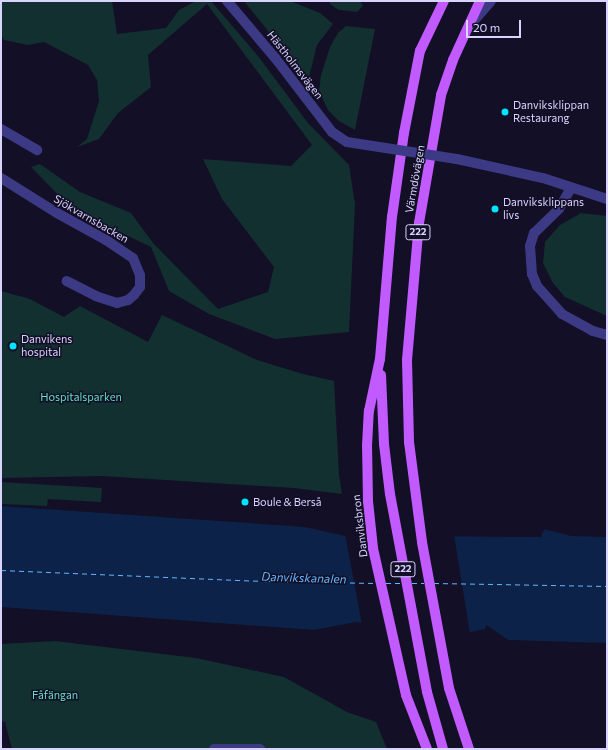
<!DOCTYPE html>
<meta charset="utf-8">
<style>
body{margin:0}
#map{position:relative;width:608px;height:750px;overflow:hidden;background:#130f26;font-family:Commissioner,sans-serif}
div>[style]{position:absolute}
.green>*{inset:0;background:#12302f}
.water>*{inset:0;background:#0c2248}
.pier>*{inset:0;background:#130f26}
.ferry>*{height:1px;margin-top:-0.5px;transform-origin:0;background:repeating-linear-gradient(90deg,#62b6ff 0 5px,transparent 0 9px)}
.minor>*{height:10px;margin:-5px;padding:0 5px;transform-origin:5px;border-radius:5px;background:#3d3a85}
.primary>*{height:10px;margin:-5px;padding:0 5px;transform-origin:5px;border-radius:5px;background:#c25bff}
.minor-bridge>*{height:10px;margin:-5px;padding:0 5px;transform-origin:5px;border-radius:5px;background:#3d3a85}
.dots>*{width:11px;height:11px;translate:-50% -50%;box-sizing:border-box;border:2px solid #130f26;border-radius:50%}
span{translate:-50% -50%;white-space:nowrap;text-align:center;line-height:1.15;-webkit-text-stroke:3px #130f26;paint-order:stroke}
.shield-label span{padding:1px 3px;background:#130f26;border:1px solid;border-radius:3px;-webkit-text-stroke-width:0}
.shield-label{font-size:10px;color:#d9d4ff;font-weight:700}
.street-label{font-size:11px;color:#d9d4ff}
.poi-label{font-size:11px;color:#d9d4ff}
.left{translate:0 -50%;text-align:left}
.park-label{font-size:11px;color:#5fe0c0}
.water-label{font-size:12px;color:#62b6ff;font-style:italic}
.frame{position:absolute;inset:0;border:2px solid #d9d4ff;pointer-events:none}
.scale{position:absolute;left:466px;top:20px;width:55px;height:18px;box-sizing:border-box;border:2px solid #d9d4ff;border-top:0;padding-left:5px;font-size:12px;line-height:14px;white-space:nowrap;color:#d9d4ff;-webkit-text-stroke:3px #130f26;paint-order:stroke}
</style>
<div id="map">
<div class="green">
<div style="clip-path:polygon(1px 1px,112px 1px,117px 34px,166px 28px,179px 10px,196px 1px,211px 1px,258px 56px,308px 123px,349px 165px,355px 204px,349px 332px,275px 339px,209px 314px,169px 291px,151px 247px,72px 209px,31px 167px,40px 164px,80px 192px,131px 213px,153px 243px,218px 309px,268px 292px,274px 267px,222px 199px,203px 159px,291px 166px,312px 145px,207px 4px,148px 55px,151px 87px,118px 113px,99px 139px,77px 147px,87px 139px,99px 101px,97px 80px,88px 65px,44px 42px,28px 45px,4px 40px,1px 34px)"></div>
<div style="clip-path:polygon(244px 1px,290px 1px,320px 13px,333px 24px,317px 45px,309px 77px,289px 57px)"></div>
<div style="clip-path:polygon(330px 1px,360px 1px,363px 6px,357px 12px,339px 10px,330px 4px)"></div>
<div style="clip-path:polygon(346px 26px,375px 29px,355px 130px,339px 121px,328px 110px,319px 91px,321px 75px,330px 47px,338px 33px)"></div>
<div style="clip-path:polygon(581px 213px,607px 216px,607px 316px,565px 297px,553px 283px,543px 263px,545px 242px,560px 225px)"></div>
<div style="clip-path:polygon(1px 291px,30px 299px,64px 317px,80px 306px,148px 342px,162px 315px,257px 360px,303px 374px,334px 381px,339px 474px,342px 494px,294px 488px,102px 476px,1px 478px)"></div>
<div style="clip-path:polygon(1px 482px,102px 488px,101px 502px,48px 499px,47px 506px,1px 504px)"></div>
<div style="clip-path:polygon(55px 641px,196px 658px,284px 677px,347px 712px,376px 722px,387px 749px,12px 749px,5px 722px,1px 721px,1px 644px)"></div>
</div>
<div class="water">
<div style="clip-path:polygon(1px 506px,305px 527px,345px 536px,541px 537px,544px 529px,571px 536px,607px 537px,607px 643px,508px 640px,486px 625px,485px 629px,471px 632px,356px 622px,314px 630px,1px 607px)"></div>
</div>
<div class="pier">
<div style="clip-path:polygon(345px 534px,454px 535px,470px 634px,362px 624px)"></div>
</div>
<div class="ferry">
<div style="left:1px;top:570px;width:268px;rotate:2.4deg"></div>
<div style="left:269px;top:581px;width:107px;rotate:1.1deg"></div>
<div style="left:386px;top:583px;width:16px"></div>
<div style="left:412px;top:583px;width:12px"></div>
<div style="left:434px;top:583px;width:173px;rotate:1deg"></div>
</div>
<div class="minor">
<div style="left:227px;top:1px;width:76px;rotate:49.8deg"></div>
<div style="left:276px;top:59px;width:92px;rotate:52.5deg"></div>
<div style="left:332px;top:132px;width:18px;rotate:34deg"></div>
<div style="left:471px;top:24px;width:30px;rotate:-49deg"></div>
<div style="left:1px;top:129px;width:42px;rotate:30.3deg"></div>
<div style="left:457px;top:159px;width:88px;rotate:12.5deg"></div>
<div style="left:543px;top:178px;width:67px;rotate:18.2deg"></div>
<div style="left:1px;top:178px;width:66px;rotate:32deg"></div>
<div style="left:57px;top:213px;width:56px;rotate:28.9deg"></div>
<div style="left:106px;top:240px;width:32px;rotate:34deg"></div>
<div style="left:133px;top:258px;width:18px;rotate:68deg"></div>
<div style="left:140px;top:275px;width:12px;rotate:90deg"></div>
<div style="left:140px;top:287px;width:10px;rotate:127deg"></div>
<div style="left:134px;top:295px;width:8px;rotate:140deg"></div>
<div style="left:128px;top:300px;width:11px;rotate:165deg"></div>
<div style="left:117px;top:303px;width:22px;rotate:-162deg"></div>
<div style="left:96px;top:296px;width:33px;rotate:-153deg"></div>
<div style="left:571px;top:188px;width:24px;rotate:120deg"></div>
<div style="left:559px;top:209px;width:35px;rotate:136deg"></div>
<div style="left:534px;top:233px;width:14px;rotate:107deg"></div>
<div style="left:530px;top:246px;width:28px;rotate:86deg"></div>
<div style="left:532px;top:274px;width:13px;rotate:67deg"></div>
<div style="left:537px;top:286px;width:38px;rotate:48deg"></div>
<div style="left:562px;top:314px;width:35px;rotate:29deg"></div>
<div style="left:593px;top:331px;width:15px;rotate:16deg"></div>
<div style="left:214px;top:749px;width:46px"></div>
</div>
<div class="primary">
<div style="left:381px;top:375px;width:69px;rotate:87.5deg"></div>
<div style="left:384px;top:444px;width:50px;rotate:83.2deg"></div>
<div style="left:390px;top:494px;width:201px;rotate:79.4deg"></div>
<div style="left:427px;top:692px;width:59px;rotate:74.3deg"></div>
<div style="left:427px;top:749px;width:58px;rotate:-111.3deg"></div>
<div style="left:406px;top:695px;width:151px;rotate:-102.7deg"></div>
<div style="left:373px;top:548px;width:47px;rotate:-96.1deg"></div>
<div style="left:368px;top:501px;width:55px;rotate:-91deg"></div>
<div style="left:367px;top:446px;width:35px;rotate:-87deg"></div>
<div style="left:369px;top:411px;width:53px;rotate:-78.1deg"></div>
<div style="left:380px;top:359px;width:143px;rotate:-85.2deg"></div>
<div style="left:392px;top:217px;width:85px;rotate:-81.9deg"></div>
<div style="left:404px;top:133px;width:84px;rotate:-79deg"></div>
<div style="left:420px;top:51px;width:55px;rotate:-64.4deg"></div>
<div style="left:469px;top:749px;width:64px;rotate:-108.2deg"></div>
<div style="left:449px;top:688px;width:148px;rotate:-100.5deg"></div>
<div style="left:422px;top:542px;width:101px;rotate:-97.4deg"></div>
<div style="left:409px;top:442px;width:82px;rotate:-91.4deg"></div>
<div style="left:407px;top:360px;width:138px;rotate:-85deg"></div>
<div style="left:419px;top:223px;width:130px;rotate:-80.2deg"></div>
<div style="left:441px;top:95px;width:37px;rotate:-71deg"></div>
<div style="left:453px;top:60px;width:65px;rotate:-65.4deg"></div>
</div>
<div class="minor-bridge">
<div style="left:347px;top:142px;width:111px;rotate:8.8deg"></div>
</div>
<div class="dots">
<div style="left:505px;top:112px;background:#00e5ff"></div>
<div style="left:495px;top:209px;background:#00e5ff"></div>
<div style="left:13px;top:346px;background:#00e5ff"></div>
<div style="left:245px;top:502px;background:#00e5ff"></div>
</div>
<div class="shield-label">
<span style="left:418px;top:232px">222</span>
<span style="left:403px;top:569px">222</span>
</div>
<div class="street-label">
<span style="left:295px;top:65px;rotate:52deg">Hästholmsvägen</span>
<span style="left:415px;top:179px;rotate:-80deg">Värmdövägen</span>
<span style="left:91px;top:219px;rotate:30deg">Sjökvarnsbacken</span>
<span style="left:360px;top:526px;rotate:-97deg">Danviksbron</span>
</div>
<div class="poi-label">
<span class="left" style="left:513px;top:112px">Danviksklippan<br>Restaurang</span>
<span class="left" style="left:503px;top:209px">Danviksklippans<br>livs</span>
<span class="left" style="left:21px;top:346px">Danvikens<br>hospital</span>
<span class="left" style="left:253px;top:502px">Boule &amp; Berså</span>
</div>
<div class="park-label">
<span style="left:81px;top:397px">Hospitalsparken</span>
<span style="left:55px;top:695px">Fåfängan</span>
</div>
<div class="water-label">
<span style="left:304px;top:578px;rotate:2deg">Danvikskanalen</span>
</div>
<div class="frame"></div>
<div class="scale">20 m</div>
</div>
